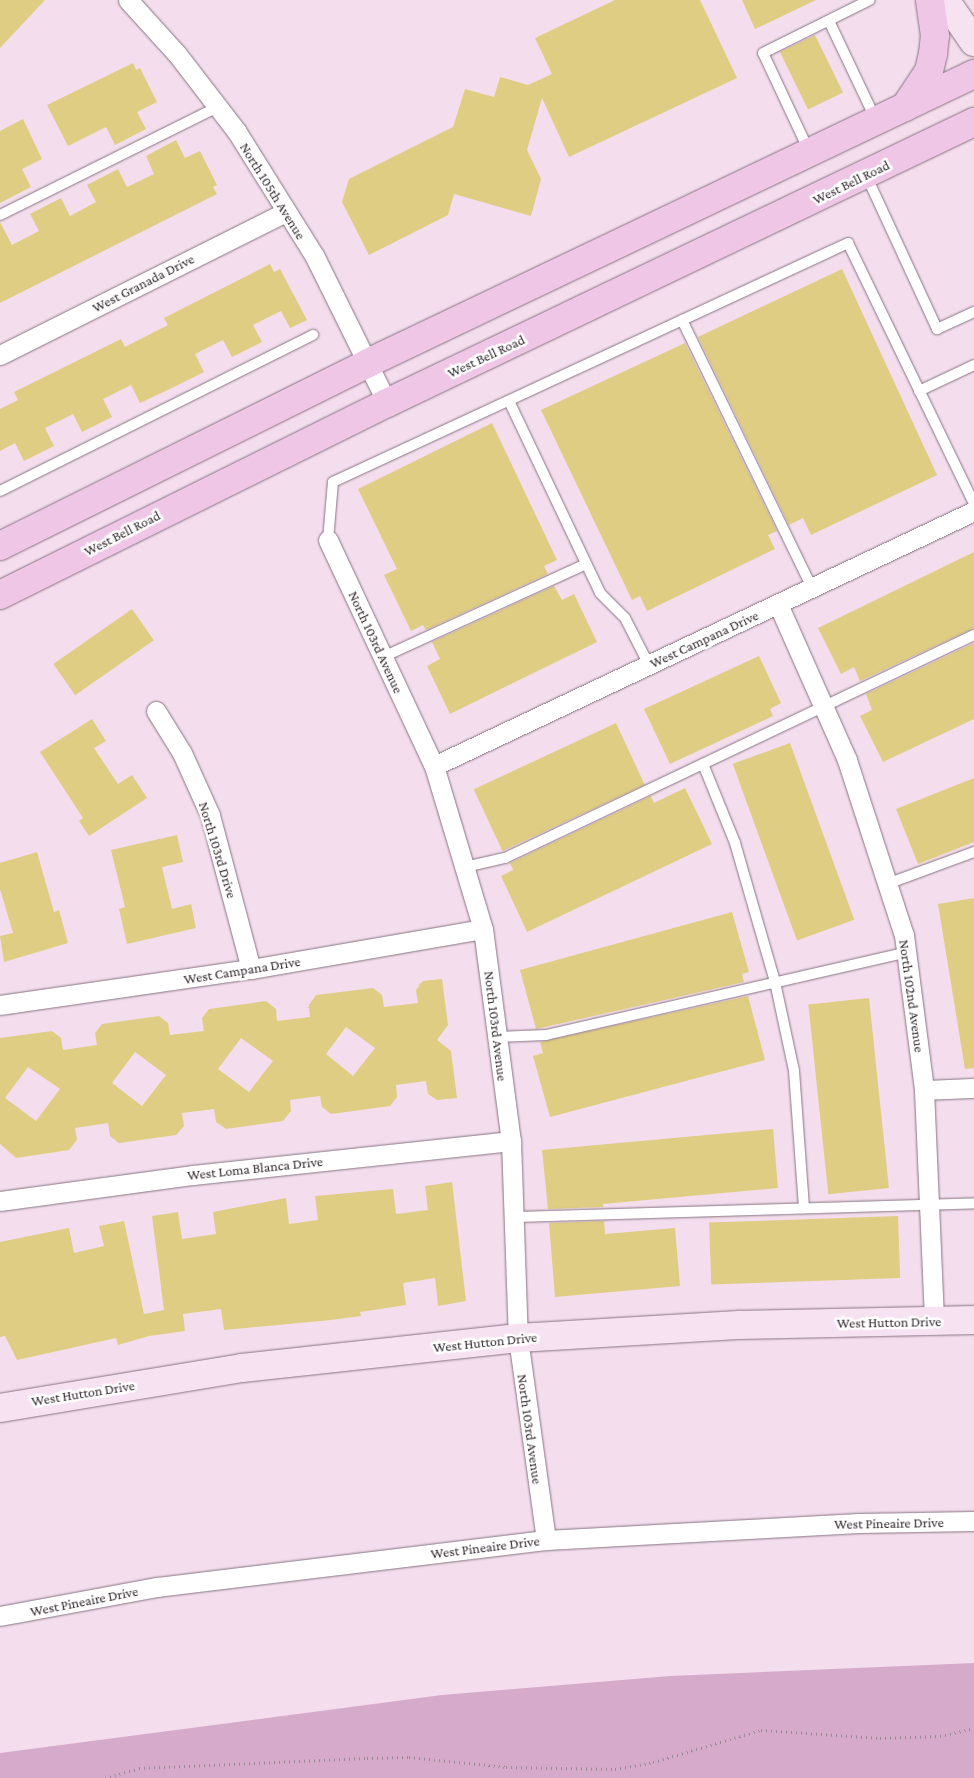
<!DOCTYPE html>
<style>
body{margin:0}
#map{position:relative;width:974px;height:1778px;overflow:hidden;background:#f4deed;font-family:"Crimson Pro",serif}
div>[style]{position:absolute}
.green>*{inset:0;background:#d6aaca}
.building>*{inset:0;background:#dfcd83;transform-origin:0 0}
.path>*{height:3px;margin-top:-1.5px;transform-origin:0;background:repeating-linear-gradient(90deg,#998994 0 1px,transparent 0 5px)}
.roads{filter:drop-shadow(0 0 1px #877482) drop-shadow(0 0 1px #877482)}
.lane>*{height:10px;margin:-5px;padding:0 5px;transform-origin:5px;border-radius:5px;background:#fff}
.street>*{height:19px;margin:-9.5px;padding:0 9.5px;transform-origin:9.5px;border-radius:9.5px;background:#fff}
.secondary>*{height:28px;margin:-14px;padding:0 14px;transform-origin:14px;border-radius:14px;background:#f7e2f2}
.primary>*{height:28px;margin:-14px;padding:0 14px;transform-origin:14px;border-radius:14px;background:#efc6e5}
span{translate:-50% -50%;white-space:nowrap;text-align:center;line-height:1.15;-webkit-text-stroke:5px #fff;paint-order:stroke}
.street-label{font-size:14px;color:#31282e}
</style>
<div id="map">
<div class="green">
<div style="clip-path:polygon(974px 1663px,974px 1778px,0 1778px,0 1753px,442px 1695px,670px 1676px)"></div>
</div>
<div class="building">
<div style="clip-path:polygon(0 0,45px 0,0 48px)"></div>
<div style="clip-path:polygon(615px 0,700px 0,737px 78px,569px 157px,542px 98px,527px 150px,541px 179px,531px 216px,454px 194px,448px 215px,369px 255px,342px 202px,349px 179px,453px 127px,465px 89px,494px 97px,500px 77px,528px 85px,552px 74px,535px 38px)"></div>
<div style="clip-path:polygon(742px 0,816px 0,755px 29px)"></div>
<div style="left:815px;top:35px;width:64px;height:39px;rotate:64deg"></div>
<div style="clip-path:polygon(133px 63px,136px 70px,140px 68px,157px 102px,137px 112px,146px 129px,115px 145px,106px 127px,68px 146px,47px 105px)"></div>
<div style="clip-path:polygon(23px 119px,42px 159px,22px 169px,31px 187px,0 203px,0 131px)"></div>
<div style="clip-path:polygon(176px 140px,185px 158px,200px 151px,217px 185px,213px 187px,217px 194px,0 303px,0 222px,12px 245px,39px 231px,30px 214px,61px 198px,70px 216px,96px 202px,87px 185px,118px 169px,127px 187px,154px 174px,146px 156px)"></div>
<div style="clip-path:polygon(270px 264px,274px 272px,280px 269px,307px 320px,290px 328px,281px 311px,253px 325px,262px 342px,232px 357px,223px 340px,195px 354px,204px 372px,174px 387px,140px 403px,131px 385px,103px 399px,112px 417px,82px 432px,73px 414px,45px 428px,54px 446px,24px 461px,15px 443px,0 451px,0 409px,18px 400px,14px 392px,121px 339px,125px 347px,168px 325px,164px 318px)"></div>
<div style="clip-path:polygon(842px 269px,937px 475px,811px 535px,803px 518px,789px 525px,698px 337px)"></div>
<div style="clip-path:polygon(685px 343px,777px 531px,768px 535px,775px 549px,647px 611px,640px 596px,632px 600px,541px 410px)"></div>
<div style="clip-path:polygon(492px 423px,557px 560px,544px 566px,548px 574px,426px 630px,423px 625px,411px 631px,384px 575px,397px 569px,358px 489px)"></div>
<div style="clip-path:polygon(974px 552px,974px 628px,860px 681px,854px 667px,841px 674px,818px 628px)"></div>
<div style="clip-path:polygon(554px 586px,562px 600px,574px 594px,597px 642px,450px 714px,427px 666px,440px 659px,432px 642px)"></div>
<div style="left:132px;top:609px;width:38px;height:96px;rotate:55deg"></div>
<div style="clip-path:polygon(974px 643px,974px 719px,883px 762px,860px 716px,872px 710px,866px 694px)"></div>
<div style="clip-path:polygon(759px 656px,781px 703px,770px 709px,773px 716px,670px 764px,644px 709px)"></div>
<div style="clip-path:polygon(92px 719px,106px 741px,94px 748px,118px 784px,132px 775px,147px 798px,89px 836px,79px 821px,83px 818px,40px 752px)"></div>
<div style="left:616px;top:723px;width:68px;height:157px;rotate:65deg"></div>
<div style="left:790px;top:743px;width:188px;height:61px;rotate:70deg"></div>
<div style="clip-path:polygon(974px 778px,974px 842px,918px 864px,896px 809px)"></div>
<div style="clip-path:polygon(685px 788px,712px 844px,527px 932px,501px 876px,513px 870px,510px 863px,651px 796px,654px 803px)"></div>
<div style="clip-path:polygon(177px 835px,183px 862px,162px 867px,172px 909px,191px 904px,196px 928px,127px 944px,119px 909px,125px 907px,111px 850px)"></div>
<div style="clip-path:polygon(37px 852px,54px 912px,59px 910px,68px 943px,4px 962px,0 936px,13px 933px,0 889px,0 863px)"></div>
<div style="clip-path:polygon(974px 898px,974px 1068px,965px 1069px,938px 904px)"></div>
<div style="clip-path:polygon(732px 912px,749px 972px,742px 974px,744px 982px,536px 1029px,520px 970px)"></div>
<div style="clip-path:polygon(evenodd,442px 979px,448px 1025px,437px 1040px,451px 1051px,457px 1098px,437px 1100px,428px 1094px,426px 1081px,396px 1085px,397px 1097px,390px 1106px,331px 1114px,322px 1107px,320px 1096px,290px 1100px,291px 1111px,283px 1121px,226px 1129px,216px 1122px,214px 1109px,182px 1113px,184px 1126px,176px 1135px,119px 1143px,110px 1136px,108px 1123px,75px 1128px,77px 1140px,69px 1150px,16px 1158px,0 1144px,0 1038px,52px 1031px,61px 1038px,63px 1050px,97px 1045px,95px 1033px,102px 1024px,159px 1016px,168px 1023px,170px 1035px,204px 1031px,202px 1018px,209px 1009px,266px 1001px,276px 1009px,277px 1021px,310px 1017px,309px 1005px,316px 995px,373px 988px,382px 995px,384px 1007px,418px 1003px,416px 990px,423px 981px,442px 979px,346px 1027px,375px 1048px,353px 1076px,326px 1054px,346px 1027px,442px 979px,241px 1038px,273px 1061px,249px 1092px,218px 1069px,241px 1038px,442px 979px,135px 1052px,166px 1075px,142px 1106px,112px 1083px,135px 1052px,442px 979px,28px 1067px,60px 1089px,36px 1121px,5px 1098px,28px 1067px)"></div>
<div style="clip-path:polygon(748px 996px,765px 1060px,550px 1117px,533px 1056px,543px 1053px,540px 1042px)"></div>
<div style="left:869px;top:998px;width:191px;height:61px;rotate:84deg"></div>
<div style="clip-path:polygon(773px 1129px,778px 1188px,603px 1204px,603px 1207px,548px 1209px,542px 1150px)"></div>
<div style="clip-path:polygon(452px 1182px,466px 1301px,438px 1306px,435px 1278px,403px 1283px,406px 1305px,360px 1312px,361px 1316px,331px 1320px,224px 1330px,221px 1309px,183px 1314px,185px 1331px,149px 1336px,118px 1345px,116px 1338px,17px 1360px,5px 1336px,0 1337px,0 1242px,69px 1228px,74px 1253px,104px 1246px,99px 1226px,124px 1221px,144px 1314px,164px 1310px,152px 1216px,178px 1212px,182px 1239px,216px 1234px,213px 1212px,286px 1198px,289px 1224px,318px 1220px,315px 1196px,393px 1189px,396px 1214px,428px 1210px,425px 1186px)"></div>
<div style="left:898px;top:1216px;width:62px;height:189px;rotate:88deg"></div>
<div style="clip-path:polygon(604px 1221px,605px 1234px,675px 1228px,680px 1286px,555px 1297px,549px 1223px)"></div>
</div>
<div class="path">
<div style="left:105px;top:1778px;width:35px;rotate:-16deg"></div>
<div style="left:139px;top:1768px;width:228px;rotate:-2.5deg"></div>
<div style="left:367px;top:1758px;width:42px;rotate:-1.4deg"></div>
<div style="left:409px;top:1757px;width:98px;rotate:5.9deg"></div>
<div style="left:506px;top:1767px;width:109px;rotate:1.1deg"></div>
<div style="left:615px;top:1769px;width:39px;rotate:-10deg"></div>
<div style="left:653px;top:1762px;width:113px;rotate:-16.5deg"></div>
<div style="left:761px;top:1730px;width:119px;rotate:3.8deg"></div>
<div style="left:880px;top:1738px;width:60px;rotate:-1.9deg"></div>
<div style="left:940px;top:1736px;width:35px;rotate:-13deg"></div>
</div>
<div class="roads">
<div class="lane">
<div style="left:829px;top:21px;width:110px;rotate:64.6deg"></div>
<div style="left:809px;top:151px;width:108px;rotate:-115.1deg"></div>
<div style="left:763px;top:53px;width:119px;rotate:-26.4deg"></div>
<div style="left:866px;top:175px;width:170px;rotate:65.2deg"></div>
<div style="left:937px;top:329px;width:41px;rotate:-24.7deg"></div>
<div style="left:0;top:215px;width:243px;rotate:-26.4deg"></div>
<div style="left:682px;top:320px;width:298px;rotate:64.1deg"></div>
<div style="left:919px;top:391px;width:61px;rotate:-25.3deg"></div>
<div style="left:509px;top:401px;width:212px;rotate:64.6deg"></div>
<div style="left:600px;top:593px;width:35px;rotate:45deg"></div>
<div style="left:625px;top:618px;width:53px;rotate:62.9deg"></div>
<div style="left:0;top:491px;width:350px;rotate:-26.5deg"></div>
<div style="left:328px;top:540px;width:58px;rotate:-85.1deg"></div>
<div style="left:333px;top:482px;width:568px;rotate:-24.89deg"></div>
<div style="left:848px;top:243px;width:290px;rotate:64.2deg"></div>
<div style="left:383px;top:657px;width:223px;rotate:-24.6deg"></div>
<div style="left:703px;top:764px;width:85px;rotate:67.9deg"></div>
<div style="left:735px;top:843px;width:145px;rotate:73.9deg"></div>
<div style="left:775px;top:982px;width:91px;rotate:77.9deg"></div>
<div style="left:794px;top:1071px;width:135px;rotate:85.8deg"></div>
<div style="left:465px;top:867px;width:41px;rotate:-12.7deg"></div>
<div style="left:505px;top:858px;width:519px;rotate:-25.43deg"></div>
<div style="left:887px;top:884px;width:93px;rotate:-20.2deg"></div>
<div style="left:497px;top:1037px;width:49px;rotate:-2.3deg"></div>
<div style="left:546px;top:1035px;width:370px;rotate:-12.9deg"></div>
<div style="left:513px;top:1217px;width:461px;rotate:-1.7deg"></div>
</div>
<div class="street">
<div style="left:128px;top:0;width:73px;rotate:47.8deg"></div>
<div style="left:177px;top:54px;width:98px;rotate:52.4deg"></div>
<div style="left:237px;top:132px;width:147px;rotate:58deg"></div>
<div style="left:315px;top:257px;width:163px;rotate:63.7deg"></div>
<div style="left:0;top:355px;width:320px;rotate:-26.6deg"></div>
<div style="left:328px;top:540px;width:250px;rotate:64.9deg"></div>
<div style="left:434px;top:766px;width:170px;rotate:73.3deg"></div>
<div style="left:483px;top:929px;width:214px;rotate:82.5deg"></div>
<div style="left:511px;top:1141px;width:197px;rotate:88deg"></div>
<div style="left:518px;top:1338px;width:204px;rotate:82.1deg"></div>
<div style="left:778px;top:604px;width:171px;rotate:66.1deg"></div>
<div style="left:847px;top:760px;width:184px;rotate:72deg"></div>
<div style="left:904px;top:935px;width:156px;rotate:82.6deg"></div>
<div style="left:924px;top:1090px;width:231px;rotate:87.5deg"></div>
<div style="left:156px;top:711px;width:49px;rotate:58.2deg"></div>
<div style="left:182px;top:753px;width:68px;rotate:65.7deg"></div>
<div style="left:210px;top:815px;width:159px;rotate:75.1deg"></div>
<div style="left:434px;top:766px;width:597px;rotate:-25.28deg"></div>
<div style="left:0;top:1005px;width:254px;rotate:-8.2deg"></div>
<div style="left:251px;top:969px;width:235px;rotate:-9.8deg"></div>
<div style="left:924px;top:1090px;width:50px;rotate:-2.3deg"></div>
<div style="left:0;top:1201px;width:195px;rotate:-7.7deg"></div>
<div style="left:193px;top:1175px;width:320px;rotate:-6.1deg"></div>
<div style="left:0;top:1616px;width:160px;rotate:-10.5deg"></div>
<div style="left:157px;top:1587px;width:392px;rotate:-6.9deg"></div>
<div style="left:546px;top:1540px;width:313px;rotate:-3.1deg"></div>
<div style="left:859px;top:1523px;width:115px;rotate:-1deg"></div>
</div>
<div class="secondary">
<div style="left:945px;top:0;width:51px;rotate:55.4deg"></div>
<div style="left:0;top:1408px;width:245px;rotate:-9.4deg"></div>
<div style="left:242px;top:1368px;width:278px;rotate:-6.2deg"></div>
<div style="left:518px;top:1338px;width:222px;rotate:-3.4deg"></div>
<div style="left:740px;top:1325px;width:234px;rotate:-1.2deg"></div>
</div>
<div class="primary">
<div style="left:905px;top:107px;width:43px;rotate:-56.3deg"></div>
<div style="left:929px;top:71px;width:17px;rotate:-77deg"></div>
<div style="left:933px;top:54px;width:18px;rotate:-84deg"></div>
<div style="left:935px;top:36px;width:36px;rotate:-98deg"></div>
<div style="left:0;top:546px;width:411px;rotate:-26.4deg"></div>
<div style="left:368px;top:363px;width:671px;rotate:-25.5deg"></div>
<div style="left:0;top:595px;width:432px;rotate:-26.4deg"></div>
<div style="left:387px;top:403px;width:651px;rotate:-25.58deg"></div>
</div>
</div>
<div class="street-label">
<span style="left:851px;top:182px;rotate:-26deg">West Bell Road</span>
<span style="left:273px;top:191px;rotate:58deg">North 105th Avenue</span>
<span style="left:143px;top:283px;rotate:-27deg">West Granada Drive</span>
<span style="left:486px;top:356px;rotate:-25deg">West Bell Road</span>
<span style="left:122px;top:533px;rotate:-27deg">West Bell Road</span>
<span style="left:704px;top:639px;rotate:-25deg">West Campana Drive</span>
<span style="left:376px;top:642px;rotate:65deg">North 103rd Avenue</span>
<span style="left:218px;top:850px;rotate:73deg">North 103rd Drive</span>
<span style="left:242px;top:970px;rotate:-9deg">West Campana Drive</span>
<span style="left:912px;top:996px;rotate:82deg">North 102nd Avenue</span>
<span style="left:496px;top:1026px;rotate:83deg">North 103rd Avenue</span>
<span style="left:255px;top:1168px;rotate:-6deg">West Loma Blanca Drive</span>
<span style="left:889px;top:1322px;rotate:-1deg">West Hutton Drive</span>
<span style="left:485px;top:1342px;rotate:-6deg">West Hutton Drive</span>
<span style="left:83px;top:1393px;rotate:-9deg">West Hutton Drive</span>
<span style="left:530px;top:1429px;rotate:82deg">North 103rd Avenue</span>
<span style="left:889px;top:1523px;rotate:-1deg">West Pineaire Drive</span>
<span style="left:485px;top:1547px;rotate:-7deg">West Pineaire Drive</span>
<span style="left:84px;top:1601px;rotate:-11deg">West Pineaire Drive</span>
</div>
</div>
